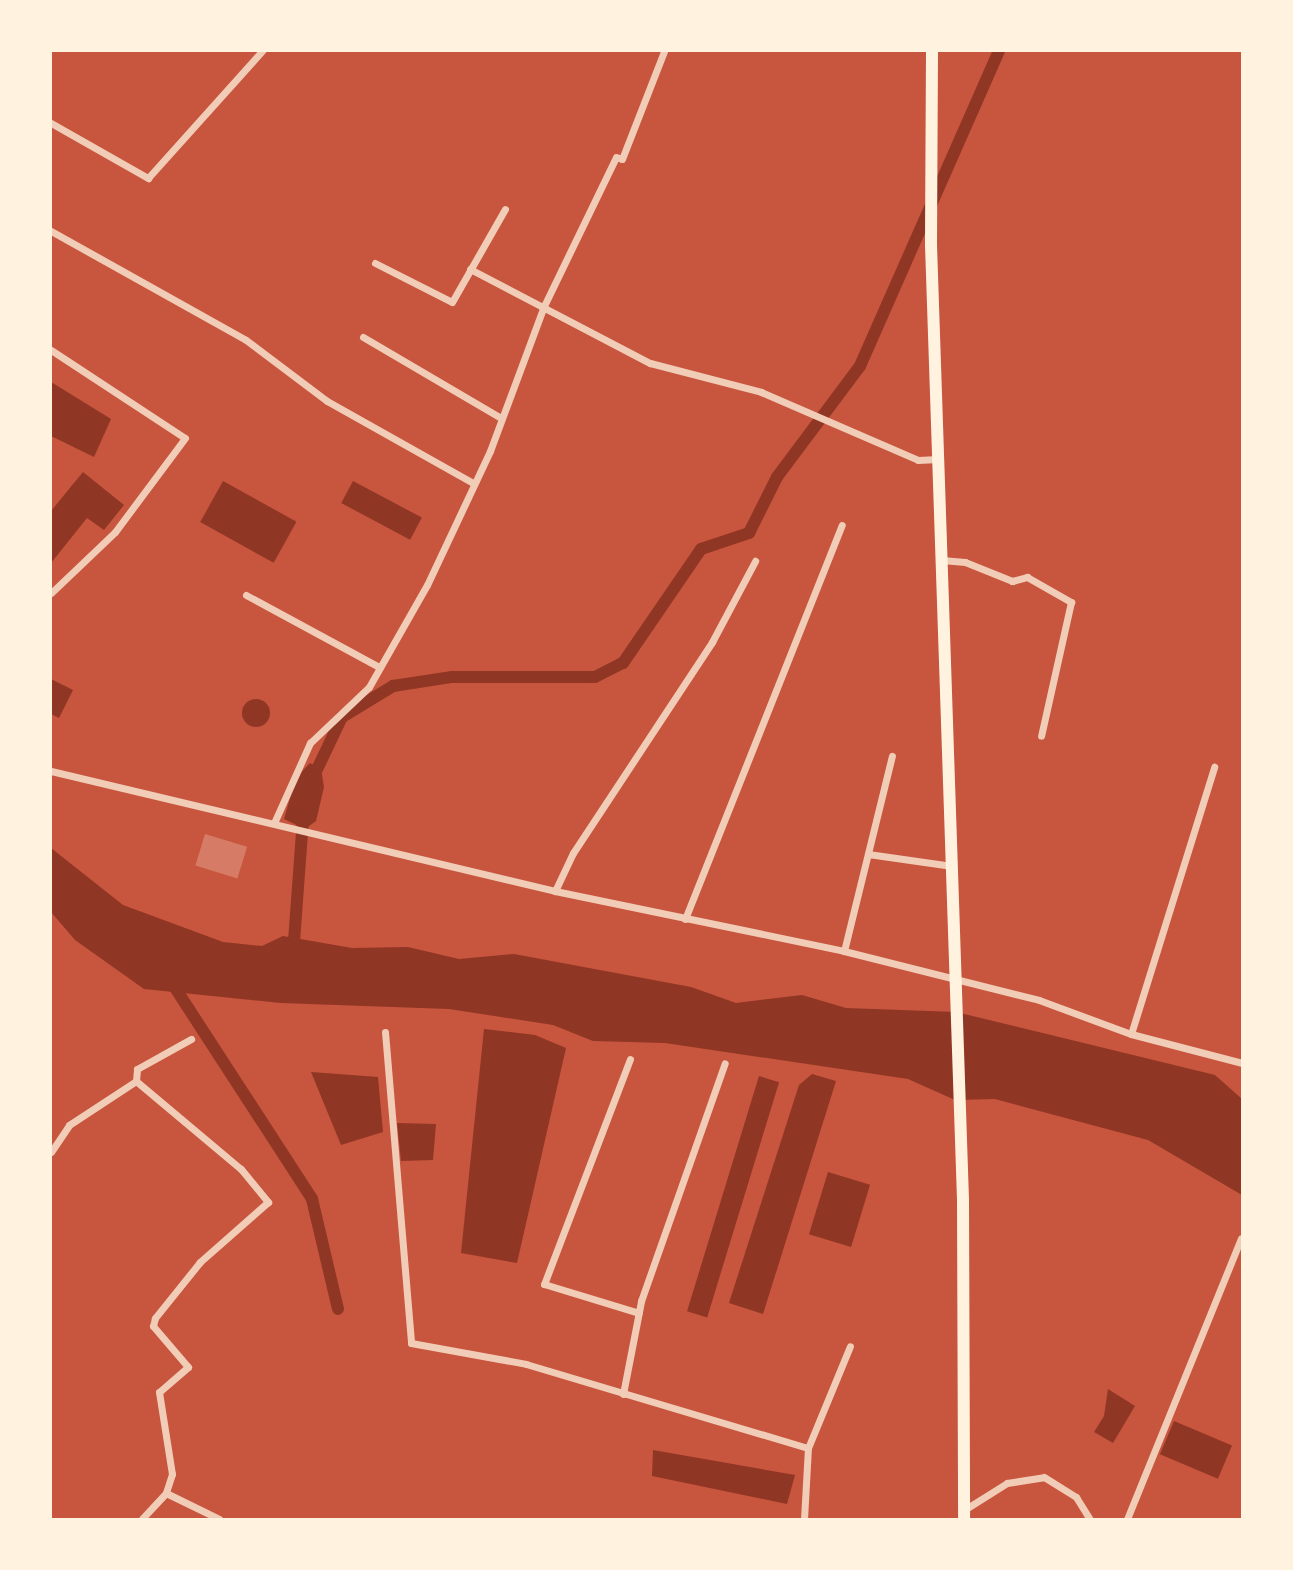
<!DOCTYPE html>
<style>
body{margin:0}
#map{position:relative;width:1293px;height:1570px;overflow:hidden;background:#c8553d;font-family:"PT Sans Narrow",sans-serif}
div>[style]{position:absolute}
.water>*{inset:0;background:#8f3625;transform-origin:0 0}
.round{border-radius:50%}
.canal>*{height:12px;margin:-6px;padding:0 6px;transform-origin:6px;border-radius:6px;background:#8f3625}
.building>*{inset:0;background:#d67c66;transform-origin:0 0}
.minor>*{height:7px;margin:-3.5px;padding:0 3.5px;transform-origin:3.5px;border-radius:3.5px;background:#f1ccb7}
.primary>*{height:12px;margin:-6px;padding:0 6px;transform-origin:6px;border-radius:6px;background:#fff3e0}
span{translate:-50% -50%;white-space:nowrap;text-align:center;line-height:1.15;-webkit-text-stroke:5px #fff3e0;paint-order:stroke}
.frame{position:absolute;inset:0;border:52px solid #fff3e0;pointer-events:none}
</style>
<div id="map">
<div class="water">
<div style="clip-path:polygon(51px 382px,111px 419px,94px 457px,51px 436px)"></div>
<div style="clip-path:polygon(83px 472px,124px 505px,104px 530px,87px 518px,51px 563px,51px 511px)"></div>
<div style="left:223px;top:481px;width:84px;height:47px;rotate:29deg"></div>
<div style="left:353px;top:481px;width:78px;height:25px;rotate:28deg"></div>
<div style="clip-path:polygon(51px 679px,73px 690px,59px 718px,51px 714px)"></div>
<div class="round" style="left:242px;top:699px;width:28px;height:28px"></div>
<div style="clip-path:polygon(310px 763px,321px 769px,324px 787px,316px 821px,305px 829px,284px 819px,296px 778px)"></div>
<div style="clip-path:polygon(51px 848px,123px 905px,223px 942px,262px 946px,283px 936px,352px 948px,408px 947px,459px 959px,514px 954px,691px 987px,736px 1003px,802px 995px,846px 1008px,956px 1012px,1215px 1075px,1242px 1099px,1242px 1195px,1148px 1140px,995px 1099px,955px 1100px,908px 1079px,665px 1043px,593px 1041px,553px 1025px,449px 1009px,281px 1003px,144px 989px,75px 940px,51px 912px)"></div>
<div style="clip-path:polygon(484px 1029px,535px 1035px,566px 1048px,517px 1263px,461px 1253px)"></div>
<div style="clip-path:polygon(311px 1072px,378px 1077px,383px 1132px,341px 1145px)"></div>
<div style="clip-path:polygon(812px 1074px,836px 1081px,763px 1314px,729px 1303px,799px 1085px)"></div>
<div style="left:759px;top:1076px;width:21px;height:246px;rotate:17deg"></div>
<div style="clip-path:polygon(397px 1123px,436px 1124px,433px 1160px,401px 1161px)"></div>
<div style="left:828px;top:1172px;width:44px;height:65px;rotate:17deg"></div>
<div style="clip-path:polygon(1108px 1389px,1135px 1406px,1113px 1443px,1094px 1432px,1104px 1416px)"></div>
<div style="left:1174px;top:1421px;width:63px;height:36px;rotate:23deg"></div>
<div style="clip-path:polygon(653px 1450px,795px 1475px,787px 1504px,652px 1476px)"></div>
</div>
<div class="canal">
<div style="left:311px;top:782px;width:72px;rotate:-64.5deg"></div>
<div style="left:342px;top:717px;width:60px;rotate:-31.3deg"></div>
<div style="left:393px;top:686px;width:60px;rotate:-8.7deg"></div>
<div style="left:452px;top:677px;width:143px"></div>
<div style="left:595px;top:677px;width:31px;rotate:-27deg"></div>
<div style="left:623px;top:663px;width:138px;rotate:-55.6deg"></div>
<div style="left:701px;top:549px;width:51px;rotate:-18.4deg"></div>
<div style="left:749px;top:533px;width:63px;rotate:-63.4deg"></div>
<div style="left:777px;top:477px;width:139px;rotate:-53.2deg"></div>
<div style="left:860px;top:366px;width:344px;rotate:-66.2deg"></div>
<div style="left:293px;top:955px;width:149px;rotate:-85.8deg"></div>
<div style="left:170px;top:980px;width:261px;rotate:57deg"></div>
<div style="left:312px;top:1199px;width:113px;rotate:76.7deg"></div>
</div>
<div class="building">
<div style="left:205px;top:834px;width:44px;height:33px;rotate:17deg"></div>
</div>
<div class="minor">
<div style="left:51px;top:123px;width:112px;rotate:29.6deg"></div>
<div style="left:148px;top:178px;width:171px;rotate:-48.1deg"></div>
<div style="left:51px;top:231px;width:223px;rotate:29.2deg"></div>
<div style="left:246px;top:340px;width:101px;rotate:37deg"></div>
<div style="left:327px;top:401px;width:167px;rotate:29.3deg"></div>
<div style="left:375px;top:263px;width:86px;rotate:26.9deg"></div>
<div style="left:452px;top:302px;width:107px;rotate:-60.3deg"></div>
<div style="left:470px;top:269px;width:203px;rotate:27.6deg"></div>
<div style="left:650px;top:363px;width:115px;rotate:14.6deg"></div>
<div style="left:761px;top:392px;width:171px;rotate:23.4deg"></div>
<div style="left:918px;top:460px;width:20px;rotate:-3deg"></div>
<div style="left:363px;top:337px;width:160px;rotate:30.4deg"></div>
<div style="left:51px;top:350px;width:160px;rotate:33.3deg"></div>
<div style="left:185px;top:438px;width:117px;rotate:126.7deg"></div>
<div style="left:115px;top:532px;width:88px;rotate:136.4deg"></div>
<div style="left:942px;top:560px;width:23px;rotate:5deg"></div>
<div style="left:965px;top:562px;width:51px;rotate:22deg"></div>
<div style="left:1012px;top:581px;width:16px;rotate:-15deg"></div>
<div style="left:1027px;top:577px;width:51px;rotate:29.6deg"></div>
<div style="left:1071px;top:602px;width:137px;rotate:102.6deg"></div>
<div style="left:246px;top:595px;width:151px;rotate:28.4deg"></div>
<div style="left:51px;top:771px;width:518px;rotate:13.39deg"></div>
<div style="left:555px;top:891px;width:295px;rotate:11.7deg"></div>
<div style="left:844px;top:951px;width:201px;rotate:14.1deg"></div>
<div style="left:1039px;top:1000px;width:98px;rotate:20.3deg"></div>
<div style="left:1131px;top:1034px;width:115px;rotate:14.6deg"></div>
<div style="left:274px;top:823px;width:88px;rotate:-65.8deg"></div>
<div style="left:310px;top:743px;width:81px;rotate:-43.5deg"></div>
<div style="left:369px;top:687px;width:117px;rotate:-60.4deg"></div>
<div style="left:427px;top:585px;width:148px;rotate:-64.8deg"></div>
<div style="left:490px;top:451px;width:155px;rotate:-69.6deg"></div>
<div style="left:544px;top:306px;width:165px;rotate:-64.2deg"></div>
<div style="left:616px;top:157px;width:6px;rotate:18deg"></div>
<div style="left:622px;top:159px;width:116px;rotate:-68.7deg"></div>
<div style="left:868px;top:854px;width:85px;rotate:8.1deg"></div>
<div style="left:555px;top:891px;width:42px;rotate:-64.7deg"></div>
<div style="left:573px;top:853px;width:253px;rotate:-56.6deg"></div>
<div style="left:712px;top:642px;width:92px;rotate:-62deg"></div>
<div style="left:685px;top:919px;width:424px;rotate:-68.3deg"></div>
<div style="left:844px;top:951px;width:201px;rotate:-76.2deg"></div>
<div style="left:385px;top:1032px;width:312px;rotate:85.2deg"></div>
<div style="left:411px;top:1343px;width:117px;rotate:10.3deg"></div>
<div style="left:526px;top:1364px;width:294px;rotate:16.6deg"></div>
<div style="left:1131px;top:1034px;width:280px;rotate:-72.7deg"></div>
<div style="left:630px;top:1059px;width:241px;rotate:110.9deg"></div>
<div style="left:544px;top:1284px;width:99px;rotate:17deg"></div>
<div style="left:136px;top:1081px;width:137px;rotate:40deg"></div>
<div style="left:241px;top:1169px;width:43px;rotate:50.7deg"></div>
<div style="left:268px;top:1202px;width:91px;rotate:138.6deg"></div>
<div style="left:200px;top:1262px;width:72px;rotate:128.8deg"></div>
<div style="left:155px;top:1318px;width:8px;rotate:104deg"></div>
<div style="left:153px;top:1326px;width:54px;rotate:49.5deg"></div>
<div style="left:188px;top:1367px;width:38px;rotate:139deg"></div>
<div style="left:159px;top:1392px;width:83px;rotate:81deg"></div>
<div style="left:172px;top:1474px;width:20px;rotate:108deg"></div>
<div style="left:166px;top:1493px;width:35px;rotate:133deg"></div>
<div style="left:51px;top:1152px;width:32px;rotate:-56deg"></div>
<div style="left:69px;top:1125px;width:80px;rotate:-33.3deg"></div>
<div style="left:136px;top:1081px;width:12px;rotate:-85deg"></div>
<div style="left:137px;top:1069px;width:62px;rotate:-29.1deg"></div>
<div style="left:623px;top:1394px;width:95px;rotate:-79deg"></div>
<div style="left:641px;top:1301px;width:252px;rotate:-70.6deg"></div>
<div style="left:166px;top:1493px;width:59px;rotate:26.1deg"></div>
<div style="left:964px;top:1510px;width:51px;rotate:-32.1deg"></div>
<div style="left:1007px;top:1483px;width:37px;rotate:-9deg"></div>
<div style="left:1044px;top:1477px;width:38px;rotate:32deg"></div>
<div style="left:1076px;top:1497px;width:26px;rotate:58deg"></div>
<div style="left:804px;top:1519px;width:71px;rotate:-86.8deg"></div>
<div style="left:808px;top:1448px;width:110px;rotate:-67.6deg"></div>
<div style="left:1127px;top:1519px;width:303px;rotate:-67.9deg"></div>
</div>
<div class="primary">
<div style="left:932px;top:51px;width:194px;rotate:90.3deg"></div>
<div style="left:931px;top:245px;width:956px;rotate:88.08deg"></div>
<div style="left:963px;top:1200px;width:319px;rotate:89.8deg"></div>
</div>
<div class="frame"></div>
</div>
